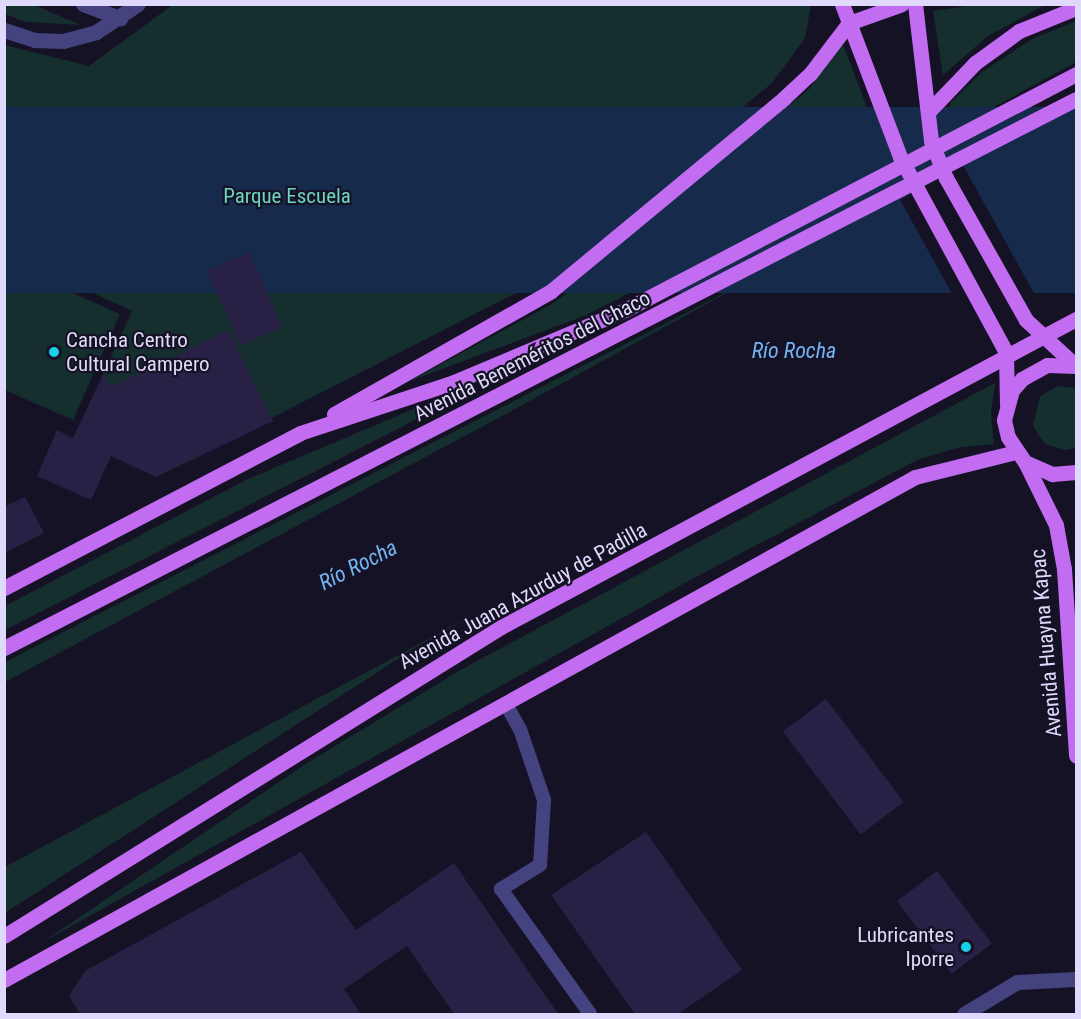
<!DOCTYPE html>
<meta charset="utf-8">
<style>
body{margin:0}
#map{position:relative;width:1081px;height:1019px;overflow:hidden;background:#161226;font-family:"Roboto Condensed",sans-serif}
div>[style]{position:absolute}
.green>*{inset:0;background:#152f2f}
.water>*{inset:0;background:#162a4c;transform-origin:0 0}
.pier>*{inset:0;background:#161226;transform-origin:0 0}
.building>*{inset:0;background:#282045;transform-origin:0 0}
.service>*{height:14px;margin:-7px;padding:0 7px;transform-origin:7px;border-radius:7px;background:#454280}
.minor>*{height:15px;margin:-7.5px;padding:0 7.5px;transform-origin:7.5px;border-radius:7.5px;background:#454280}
.primary>*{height:15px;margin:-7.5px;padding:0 7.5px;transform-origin:7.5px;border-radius:7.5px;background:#c26cf1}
.dots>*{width:16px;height:16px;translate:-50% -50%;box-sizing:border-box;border:3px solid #161226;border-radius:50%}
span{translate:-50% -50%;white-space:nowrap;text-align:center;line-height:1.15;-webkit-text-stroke:4.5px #161226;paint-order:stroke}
.park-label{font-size:21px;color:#6cd5bd}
.poi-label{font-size:21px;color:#dfdafb}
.left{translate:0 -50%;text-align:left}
.right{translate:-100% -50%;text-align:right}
.street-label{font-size:21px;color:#dfdafb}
.water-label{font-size:22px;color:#72b4f1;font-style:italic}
.frame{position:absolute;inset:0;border:6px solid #dfdafb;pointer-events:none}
</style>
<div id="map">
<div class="green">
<div style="clip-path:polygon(174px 4px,811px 5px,805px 38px,772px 83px,518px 292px,156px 477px,74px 438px,132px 311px,5px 252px,4px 45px,89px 66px)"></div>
<div style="clip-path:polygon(981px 4px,1045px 5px,988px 36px,943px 75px,933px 11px)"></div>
<div style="clip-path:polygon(4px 5px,34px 5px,81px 25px,26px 22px,5px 14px)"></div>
<div style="clip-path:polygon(1076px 21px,1076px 62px,948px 132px,951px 102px,982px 72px,1032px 39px)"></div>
<div style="clip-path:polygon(842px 42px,888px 163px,584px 316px,410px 381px,552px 304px,585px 280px,810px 88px)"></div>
<div style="clip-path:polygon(5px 263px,120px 314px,73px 420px,5px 390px)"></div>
<div style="clip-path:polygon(754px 278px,517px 408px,5px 682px,5px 662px)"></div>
<div style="clip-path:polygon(995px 383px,991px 414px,994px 444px,961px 447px,919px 459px,683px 584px,43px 942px,307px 763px,464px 668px)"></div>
<div style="clip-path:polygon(1058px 386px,1076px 388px,1076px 448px,1065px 450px,1045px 444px,1033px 426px,1040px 396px)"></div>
<div style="clip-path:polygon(460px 397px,5px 630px,5px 606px,246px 480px,437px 399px)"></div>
<div style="clip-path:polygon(495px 603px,418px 646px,5px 913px,5px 867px)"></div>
</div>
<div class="water">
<div style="left:1076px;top:107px;width:186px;height:1216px;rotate:90deg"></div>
</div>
<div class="pier">
<div style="left:963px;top:165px;width:169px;height:72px;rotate:61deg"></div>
</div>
<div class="building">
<div style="left:249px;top:252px;width:82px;height:46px;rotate:66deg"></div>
<div style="clip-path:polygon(228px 330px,273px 421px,156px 477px,111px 456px,91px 500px,37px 476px,57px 430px,73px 438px,104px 373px,111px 387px)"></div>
<div style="clip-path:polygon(25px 497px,44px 533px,4px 553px,4px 507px)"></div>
<div style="left:826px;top:699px;width:129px;height:54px;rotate:53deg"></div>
<div style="clip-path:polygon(646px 832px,742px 970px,678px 1014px,635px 1014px,551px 895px)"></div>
<div style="clip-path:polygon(301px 852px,356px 930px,454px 863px,558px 1014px,454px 1014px,407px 946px,344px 989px,361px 1014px,80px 1014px,69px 996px,85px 971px)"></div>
<div style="left:937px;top:871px;width:91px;height:50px;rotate:53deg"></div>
</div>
<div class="service">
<div style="left:507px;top:706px;width:26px;rotate:61deg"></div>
<div style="left:520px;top:729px;width:75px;rotate:71.3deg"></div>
<div style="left:544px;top:800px;width:65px;rotate:93.5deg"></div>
<div style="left:540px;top:865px;width:46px;rotate:148.4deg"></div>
<div style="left:501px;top:889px;width:153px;rotate:54.5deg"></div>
</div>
<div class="minor">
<div style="left:83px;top:4px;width:40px;rotate:21deg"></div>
<div style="left:4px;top:30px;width:32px;rotate:18deg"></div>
<div style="left:34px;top:40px;width:29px;rotate:2deg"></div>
<div style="left:63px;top:41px;width:34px;rotate:-15deg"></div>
<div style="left:96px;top:32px;width:50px;rotate:-33.7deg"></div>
<div style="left:964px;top:1014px;width:62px;rotate:-31.1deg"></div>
<div style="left:1017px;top:982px;width:59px;rotate:-2.9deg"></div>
</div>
<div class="primary">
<div style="left:842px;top:4px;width:164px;rotate:69.2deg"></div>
<div style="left:900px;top:157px;width:222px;rotate:61.5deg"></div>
<div style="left:1006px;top:352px;width:52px;rotate:88.9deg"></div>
<div style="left:915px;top:4px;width:138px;rotate:83.3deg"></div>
<div style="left:931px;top:141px;width:40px;rotate:68deg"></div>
<div style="left:946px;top:178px;width:163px;rotate:60.6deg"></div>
<div style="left:1026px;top:320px;width:68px;rotate:42.6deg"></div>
<div style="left:930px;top:110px;width:65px;rotate:-46.2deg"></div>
<div style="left:975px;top:63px;width:54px;rotate:-36deg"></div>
<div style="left:1019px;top:31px;width:61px;rotate:-22deg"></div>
<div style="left:1076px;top:366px;width:29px;rotate:-178deg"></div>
<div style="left:1047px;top:365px;width:29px;rotate:151deg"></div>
<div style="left:1022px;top:379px;width:15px;rotate:132deg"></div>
<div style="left:1012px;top:390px;width:31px;rotate:105deg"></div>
<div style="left:1004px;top:420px;width:17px;rotate:77deg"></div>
<div style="left:1008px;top:437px;width:30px;rotate:56deg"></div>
<div style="left:1025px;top:462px;width:30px;rotate:24deg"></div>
<div style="left:1052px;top:474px;width:24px;rotate:-5deg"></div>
<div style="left:334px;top:414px;width:249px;rotate:-29.5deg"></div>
<div style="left:551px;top:291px;width:303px;rotate:-39.6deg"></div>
<div style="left:784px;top:98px;width:35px;rotate:-43deg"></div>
<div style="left:810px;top:74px;width:64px;rotate:-52.6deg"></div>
<div style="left:849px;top:23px;width:56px;rotate:-19.7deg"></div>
<div style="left:1025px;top:462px;width:70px;rotate:63.8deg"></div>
<div style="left:1056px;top:525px;width:45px;rotate:79.7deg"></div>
<div style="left:1064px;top:569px;width:187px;rotate:86.3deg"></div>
<div style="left:4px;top:588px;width:334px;rotate:-27.6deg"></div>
<div style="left:300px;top:433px;width:162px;rotate:-18.3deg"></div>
<div style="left:454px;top:382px;width:186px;rotate:-22.8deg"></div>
<div style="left:625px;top:310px;width:509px;rotate:-27.62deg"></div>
<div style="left:4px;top:648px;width:1204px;rotate:-27.12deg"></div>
<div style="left:4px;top:936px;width:585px;rotate:-31.87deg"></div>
<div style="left:501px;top:627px;width:652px;rotate:-28.18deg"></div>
<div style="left:4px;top:980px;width:1041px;rotate:-28.9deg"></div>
<div style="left:915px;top:477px;width:104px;rotate:-13.9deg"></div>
</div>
<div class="dots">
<div style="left:54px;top:352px;background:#19d0e9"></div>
<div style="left:966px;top:947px;background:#19d0e9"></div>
</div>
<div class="park-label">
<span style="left:287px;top:196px">Parque Escuela</span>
</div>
<div class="poi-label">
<span class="left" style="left:66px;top:352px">Cancha Centro<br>Cultural Campero</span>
<span class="right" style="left:954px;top:947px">Lubricantes<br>Iporre</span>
</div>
<div class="street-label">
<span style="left:532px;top:356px;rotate:-27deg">Avenida Beneméritos del Chaco</span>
<span style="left:523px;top:596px;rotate:-29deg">Avenida Juana Azurduy de Padilla</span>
<span style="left:1046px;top:643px;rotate:-95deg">Avenida Huayna Kapac</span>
</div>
<div class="water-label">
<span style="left:794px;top:351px">Río Rocha</span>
<span style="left:358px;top:565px;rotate:-27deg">Río Rocha</span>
</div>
<div class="frame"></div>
</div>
